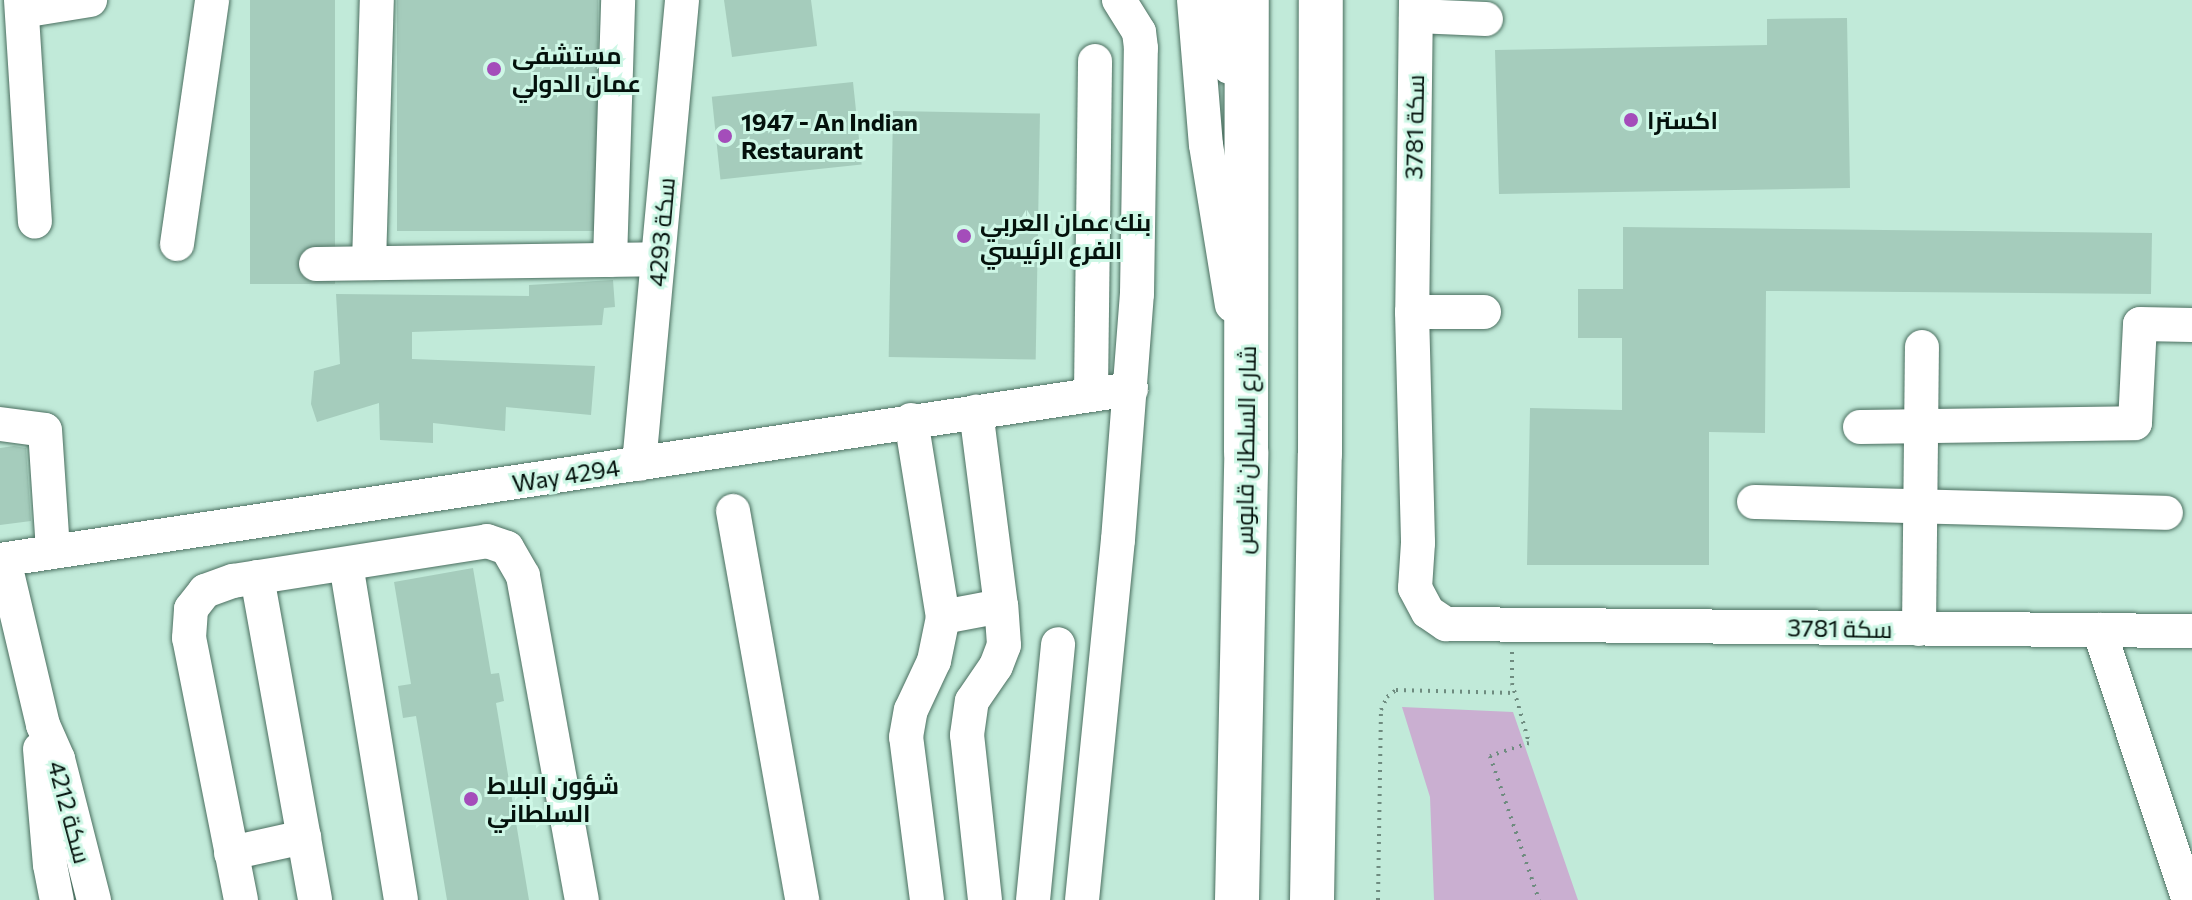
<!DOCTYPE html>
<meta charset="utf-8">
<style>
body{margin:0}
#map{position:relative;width:2192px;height:900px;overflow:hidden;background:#c1ead9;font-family:Commissioner,Cairo,sans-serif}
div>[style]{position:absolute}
.green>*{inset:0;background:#caafd1}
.building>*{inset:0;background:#a5ccbc;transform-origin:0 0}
.path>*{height:4px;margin-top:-2px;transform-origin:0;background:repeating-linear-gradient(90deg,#6e8b7f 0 2px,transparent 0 8px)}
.roads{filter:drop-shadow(0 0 2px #4b6f60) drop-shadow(0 0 2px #4b6f60)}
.minor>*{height:34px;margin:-17px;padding:0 17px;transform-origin:17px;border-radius:17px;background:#fff}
.highway>*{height:44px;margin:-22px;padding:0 22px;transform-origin:22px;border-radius:22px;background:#fff}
.dots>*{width:22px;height:22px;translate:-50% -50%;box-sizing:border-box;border:4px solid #cef7e6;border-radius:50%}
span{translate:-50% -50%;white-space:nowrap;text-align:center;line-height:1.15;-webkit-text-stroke:6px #cef7e6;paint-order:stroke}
.poi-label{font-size:24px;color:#04110c;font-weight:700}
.left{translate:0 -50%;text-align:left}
.street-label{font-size:24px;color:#04110c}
</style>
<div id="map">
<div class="green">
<div style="clip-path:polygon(1402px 707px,1513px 712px,1578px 900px,1434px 900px,1430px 797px)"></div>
</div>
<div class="building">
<div style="left:250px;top:0;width:85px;height:284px"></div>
<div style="left:397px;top:0;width:201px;height:231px"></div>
<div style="clip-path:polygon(724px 0,811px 0,817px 46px,732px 57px)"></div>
<div style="clip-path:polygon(1847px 18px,1850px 188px,1499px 194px,1495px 50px,1767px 45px,1767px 19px)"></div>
<div style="left:853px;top:82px;width:83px;height:142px;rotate:84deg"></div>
<div style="left:893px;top:111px;width:147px;height:246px;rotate:1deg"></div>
<div style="clip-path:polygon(1623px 227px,2152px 233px,2151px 294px,1766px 291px,1765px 433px,1709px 432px,1709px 565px,1527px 565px,1530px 408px,1622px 410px,1622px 338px,1578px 338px,1578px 289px,1623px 289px)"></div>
<div style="clip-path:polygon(613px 280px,615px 307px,604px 308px,602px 325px,412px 332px,412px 359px,595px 366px,591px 415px,506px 407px,505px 431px,433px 423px,433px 443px,380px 440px,379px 403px,317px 422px,311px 404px,314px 371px,340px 364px,336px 294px,529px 296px,529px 285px)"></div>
<div style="clip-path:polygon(14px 446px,26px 448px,31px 521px,0 525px,0 448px)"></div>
<div style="clip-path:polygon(473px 568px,491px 674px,499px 673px,504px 701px,496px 703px,529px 900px,447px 900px,416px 716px,403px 718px,398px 686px,411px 684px,394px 582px)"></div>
</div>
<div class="path">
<div style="left:1512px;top:652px;width:31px;rotate:90deg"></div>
<div style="left:1512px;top:683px;width:62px;rotate:74.2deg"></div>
<div style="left:1529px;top:743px;width:41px;rotate:161.6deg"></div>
<div style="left:1490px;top:756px;width:152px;rotate:71.2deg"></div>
<div style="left:1378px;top:900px;width:190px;rotate:-89.1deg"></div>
<div style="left:1381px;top:710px;width:14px;rotate:-65deg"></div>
<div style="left:1387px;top:697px;width:11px;rotate:-38deg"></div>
<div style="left:1396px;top:690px;width:119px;rotate:1.4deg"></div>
</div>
<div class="roads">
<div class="minor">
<div style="left:21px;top:0;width:222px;rotate:86.4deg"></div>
<div style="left:1194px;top:0;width:145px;rotate:85.3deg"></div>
<div style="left:1206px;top:145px;width:162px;rotate:80.8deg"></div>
<div style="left:1223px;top:0;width:67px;rotate:84.9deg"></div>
<div style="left:1416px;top:0;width:312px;rotate:90.7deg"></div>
<div style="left:1412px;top:312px;width:231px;rotate:88.5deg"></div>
<div style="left:1418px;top:543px;width:45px;rotate:93.8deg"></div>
<div style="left:1415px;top:588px;width:27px;rotate:62deg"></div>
<div style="left:1428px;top:612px;width:22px;rotate:34deg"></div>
<div style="left:1446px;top:624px;width:746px;rotate:0.54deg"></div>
<div style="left:22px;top:11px;width:69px;rotate:-9.2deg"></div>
<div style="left:1416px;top:16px;width:70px;rotate:2.5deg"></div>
<div style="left:177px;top:244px;width:246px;rotate:-81.8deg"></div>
<div style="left:610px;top:260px;width:260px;rotate:-88.2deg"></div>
<div style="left:369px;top:263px;width:263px;rotate:-88.3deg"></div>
<div style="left:316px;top:264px;width:342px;rotate:-0.8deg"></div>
<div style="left:1412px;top:312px;width:72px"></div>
<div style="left:1091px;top:392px;width:331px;rotate:-89.3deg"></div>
<div style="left:911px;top:420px;width:200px;rotate:80.8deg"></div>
<div style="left:943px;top:617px;width:59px;rotate:-10.7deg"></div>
<div style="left:1001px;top:606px;width:196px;rotate:-97.3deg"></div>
<div style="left:0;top:424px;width:45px;rotate:7.6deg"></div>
<div style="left:45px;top:430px;width:122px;rotate:86.2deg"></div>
<div style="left:1860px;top:427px;width:275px;rotate:-0.8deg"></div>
<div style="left:2135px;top:423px;width:99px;rotate:-87.1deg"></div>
<div style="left:2140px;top:324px;width:52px;rotate:1.1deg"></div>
<div style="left:639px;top:464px;width:466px;rotate:-84.7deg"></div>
<div style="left:1754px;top:502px;width:412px;rotate:1.5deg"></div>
<div style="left:733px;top:511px;width:395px;rotate:79.9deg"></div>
<div style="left:0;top:560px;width:1144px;rotate:-8.6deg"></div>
<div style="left:4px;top:560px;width:170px;rotate:76.7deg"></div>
<div style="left:43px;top:725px;width:37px;rotate:66deg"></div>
<div style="left:58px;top:759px;width:146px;rotate:75.7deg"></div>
<div style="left:346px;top:564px;width:340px;rotate:80.7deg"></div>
<div style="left:257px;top:577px;width:328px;rotate:79.8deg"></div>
<div style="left:1919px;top:629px;width:282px;rotate:-89.4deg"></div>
<div style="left:2099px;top:630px;width:285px;rotate:71.6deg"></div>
<div style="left:40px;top:749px;width:116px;rotate:85.1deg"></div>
<div style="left:50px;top:865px;width:36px;rotate:79deg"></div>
<div style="left:231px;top:853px;width:75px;rotate:-12.4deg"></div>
<div style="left:241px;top:900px;width:267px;rotate:-101.2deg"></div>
<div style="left:189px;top:638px;width:29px;rotate:-86deg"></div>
<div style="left:191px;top:609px;width:23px;rotate:-52deg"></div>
<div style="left:205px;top:591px;width:30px;rotate:-20deg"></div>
<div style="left:233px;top:581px;width:257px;rotate:-8.9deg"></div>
<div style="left:487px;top:541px;width:21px;rotate:19deg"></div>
<div style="left:507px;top:548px;width:32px;rotate:60deg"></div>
<div style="left:523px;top:576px;width:329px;rotate:79.7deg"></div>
<div style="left:927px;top:900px;width:164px;rotate:-97.3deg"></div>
<div style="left:906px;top:737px;width:27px;rotate:-80deg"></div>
<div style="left:911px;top:710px;width:54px;rotate:-64.9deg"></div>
<div style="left:934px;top:661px;width:45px;rotate:-78.4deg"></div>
<div style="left:985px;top:900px;width:166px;rotate:-96.2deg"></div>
<div style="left:967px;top:735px;width:34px;rotate:-82deg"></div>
<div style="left:972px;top:701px;width:42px;rotate:-55.6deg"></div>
<div style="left:996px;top:666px;width:22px;rotate:-69deg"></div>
<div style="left:1004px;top:645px;width:39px;rotate:-94deg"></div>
<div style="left:1033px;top:900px;width:257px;rotate:-84.4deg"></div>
<div style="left:1082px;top:900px;width:362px;rotate:-84.3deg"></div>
<div style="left:1118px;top:540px;width:247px;rotate:-85.6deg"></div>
<div style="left:1137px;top:294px;width:246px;rotate:-89.1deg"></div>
<div style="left:1141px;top:48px;width:16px;rotate:-97deg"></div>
<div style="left:1139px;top:32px;width:38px;rotate:-122deg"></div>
</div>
<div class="highway">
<div style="left:1237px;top:900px;width:448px;rotate:-88.8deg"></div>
<div style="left:1246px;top:452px;width:452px;rotate:-89.9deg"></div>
<div style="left:1312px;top:900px;width:446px;rotate:-89deg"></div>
<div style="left:1320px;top:454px;width:454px;rotate:-89.9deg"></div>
</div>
</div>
<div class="dots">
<div style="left:494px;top:69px;background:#a44dba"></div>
<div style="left:1631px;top:120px;background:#a44dba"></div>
<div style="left:725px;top:136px;background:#a44dba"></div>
<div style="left:964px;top:236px;background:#a44dba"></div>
<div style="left:471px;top:799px;background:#a44dba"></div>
</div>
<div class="poi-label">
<span class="left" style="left:512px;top:69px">مستشفى<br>عمان الدولي</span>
<span class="left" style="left:1647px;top:120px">اكسترا</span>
<span class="left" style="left:741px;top:136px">1947 - An Indian<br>Restaurant</span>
<span class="left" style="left:980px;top:236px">بنك عمان العربي<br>الفرع الرئيسي</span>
<span class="left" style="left:487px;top:799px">شؤون البلاط<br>السلطاني</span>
</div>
<div class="street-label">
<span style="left:1414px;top:127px;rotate:-89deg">سكة 3781</span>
<span style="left:661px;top:232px;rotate:-85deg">سكة 4293</span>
<span style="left:1245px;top:450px;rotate:-89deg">شارع السلطان قابوس</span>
<span style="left:566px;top:475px;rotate:-9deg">Way 4294</span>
<span style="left:1840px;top:628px;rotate:1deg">سكة 3781</span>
<span style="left:70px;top:812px;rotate:75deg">سكة 4212</span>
</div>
</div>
